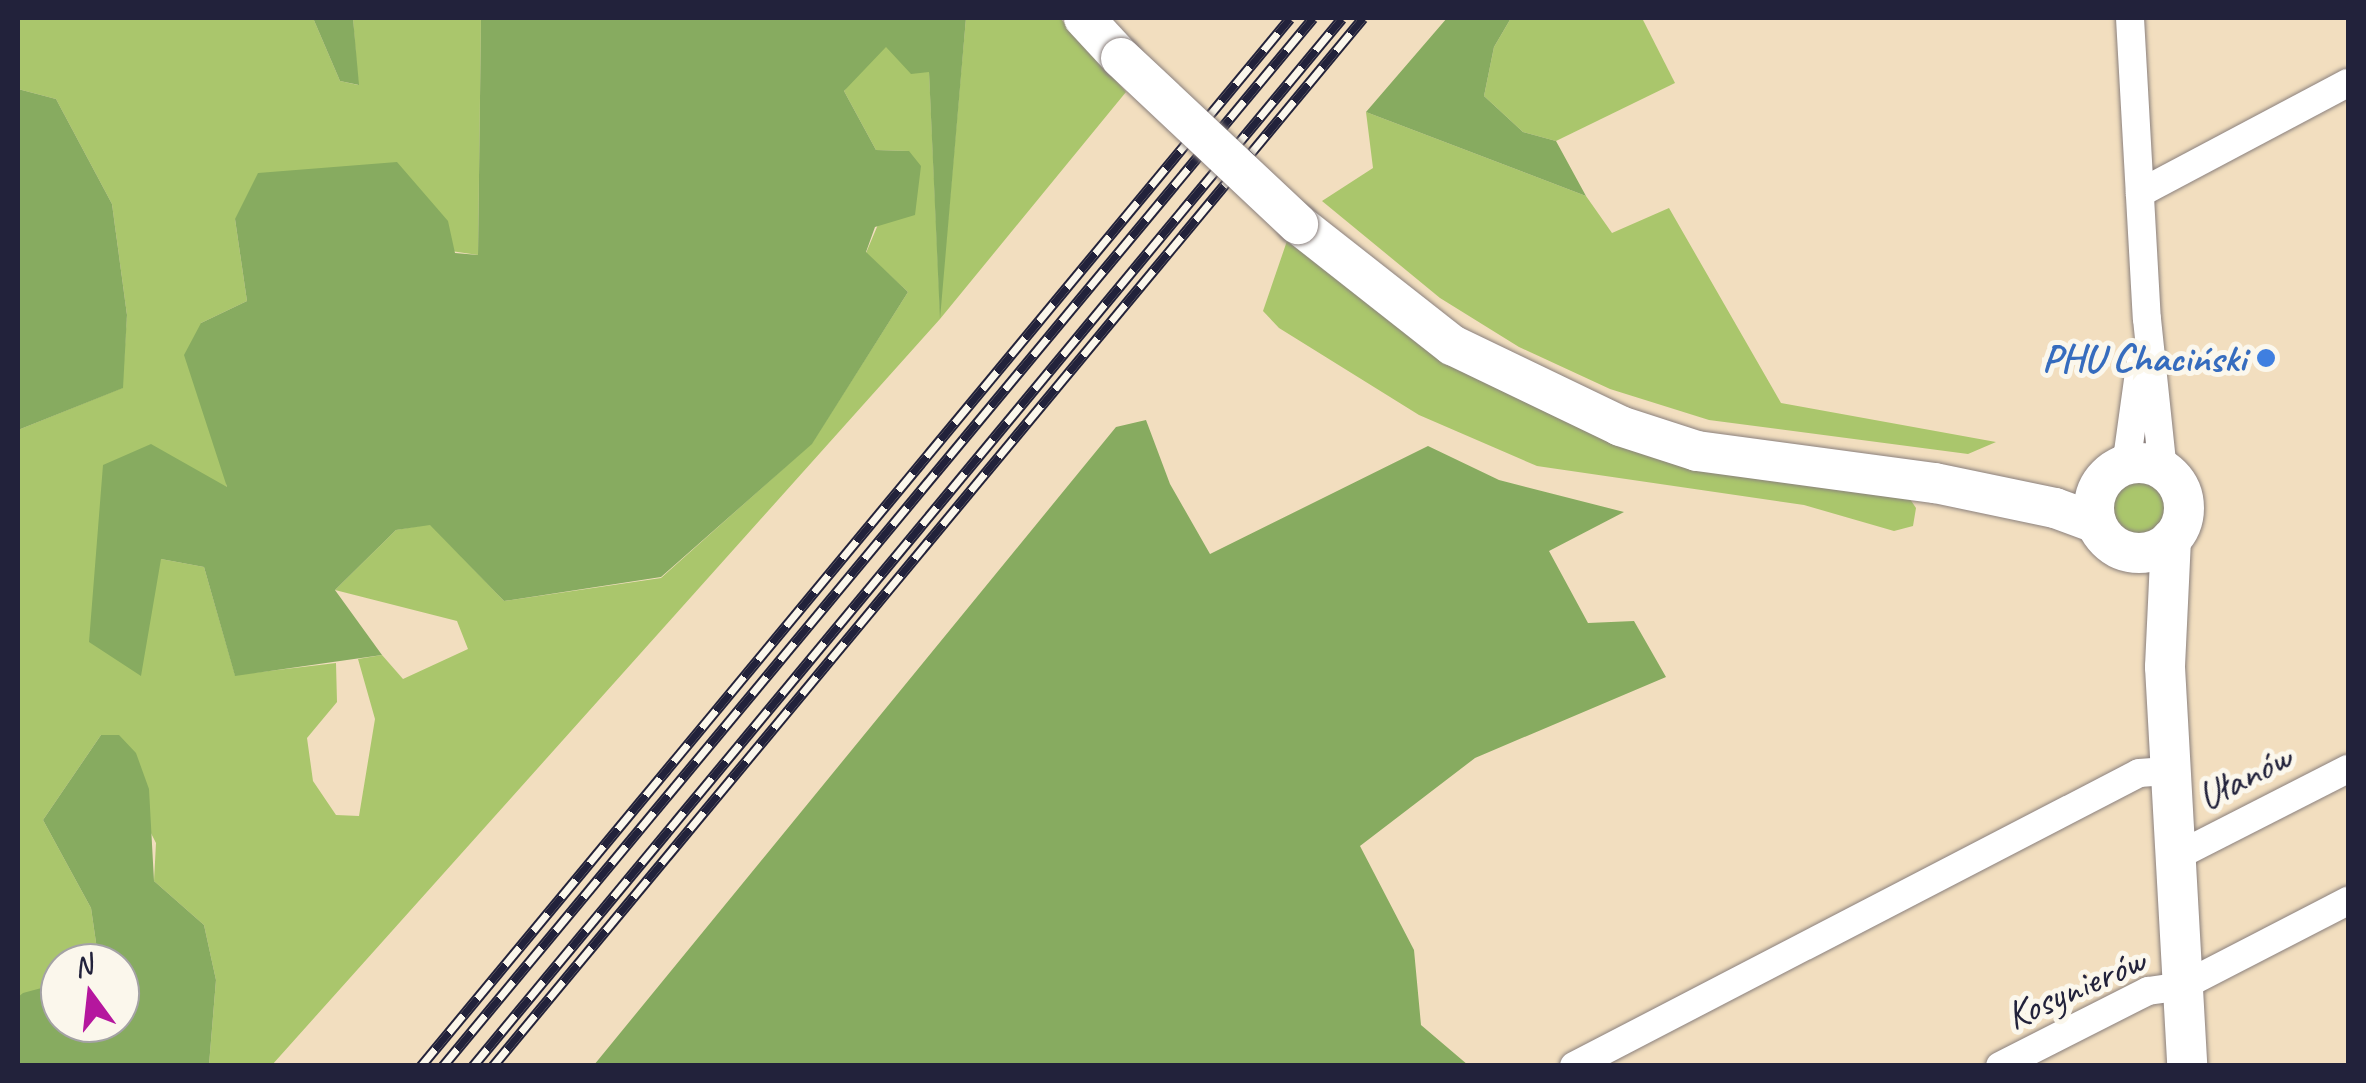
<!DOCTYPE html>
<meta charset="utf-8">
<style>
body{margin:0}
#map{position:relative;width:2366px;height:1083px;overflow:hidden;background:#f2debf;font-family:Caveat,sans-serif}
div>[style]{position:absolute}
.green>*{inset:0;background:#aac66c}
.round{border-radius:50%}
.forest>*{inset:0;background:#87ab60}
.roads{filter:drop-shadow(0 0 2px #8a807d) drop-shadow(0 0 2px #8a807d)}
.street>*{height:28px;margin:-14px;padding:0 14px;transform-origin:14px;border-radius:14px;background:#fff}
.secondary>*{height:40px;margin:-20px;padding:0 20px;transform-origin:20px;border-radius:20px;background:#fff}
.secondary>.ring{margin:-20px;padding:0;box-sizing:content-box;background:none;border:40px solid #fff;border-radius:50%}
.rail>*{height:11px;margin-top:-5.5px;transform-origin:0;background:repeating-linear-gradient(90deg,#fbf7ec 0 22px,#22223b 0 44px);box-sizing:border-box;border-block:2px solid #22223b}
.bridges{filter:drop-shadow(0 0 2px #8a807d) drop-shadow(0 0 2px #8a807d)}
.secondary-bridge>*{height:40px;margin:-20px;padding:0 20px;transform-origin:20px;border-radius:20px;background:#fff}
.dots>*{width:28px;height:28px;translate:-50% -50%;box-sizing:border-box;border:5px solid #fbf7ec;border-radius:50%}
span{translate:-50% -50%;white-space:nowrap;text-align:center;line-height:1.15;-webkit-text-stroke:10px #fbf7ec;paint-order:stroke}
.shop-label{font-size:40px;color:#366cbe;font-weight:700}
.right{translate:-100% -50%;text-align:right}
.street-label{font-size:40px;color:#22223b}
.frame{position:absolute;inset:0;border:20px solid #22223b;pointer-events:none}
.north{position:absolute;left:40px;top:943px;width:100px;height:100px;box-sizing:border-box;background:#fbf7ec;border:2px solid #a4a2a5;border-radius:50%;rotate:345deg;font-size:28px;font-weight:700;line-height:40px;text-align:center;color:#22223b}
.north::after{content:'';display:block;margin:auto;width:35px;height:45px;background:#b5179e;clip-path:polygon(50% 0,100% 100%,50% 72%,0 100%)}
</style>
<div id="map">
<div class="green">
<div style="clip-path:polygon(18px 18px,313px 18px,340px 81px,358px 85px,353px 18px,481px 18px,478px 255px,235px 219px,247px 301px,201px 323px,227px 488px,161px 559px,204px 567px,235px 675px,336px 663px,337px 702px,307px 738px,313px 781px,336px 815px,359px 816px,375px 719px,358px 659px,382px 655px,403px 679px,468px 649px,457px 621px,335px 590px,396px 530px,430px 524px,504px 601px,661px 578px,812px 443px,908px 292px,866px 253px,909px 151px,876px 150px,844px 91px,862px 66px,886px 46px,929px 71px,940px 308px,966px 18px,1060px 18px,1126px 92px,940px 319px,272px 1065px,209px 1065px,216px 980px,204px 925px,154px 881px,156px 843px,101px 735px,43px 820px,91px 908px,99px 963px,60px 963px,60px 983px,18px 997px,18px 430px,122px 388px,127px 315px,112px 204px,56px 99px,18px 89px)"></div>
<div style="clip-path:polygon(1511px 18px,1642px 18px,1675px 83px,1556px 141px,1523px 132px,1484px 96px,1494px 47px)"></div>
<div style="clip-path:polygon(1366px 112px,1586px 196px,1612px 233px,1669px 208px,1781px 403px,1996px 442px,1968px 454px,1709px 420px,1610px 389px,1519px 347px,1440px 298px,1322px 201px,1373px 168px)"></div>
<div style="clip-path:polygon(1288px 238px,1456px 367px,1558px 418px,1910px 499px,1916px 508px,1913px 526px,1894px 531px,1804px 505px,1537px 466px,1419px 415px,1279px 328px,1263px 311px)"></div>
<div class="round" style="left:2112px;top:480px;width:54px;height:54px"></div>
</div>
<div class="forest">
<div style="clip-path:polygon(313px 18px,353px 18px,359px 85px,340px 81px)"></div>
<div style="clip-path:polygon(481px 18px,966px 18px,940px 319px,929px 72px,911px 74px,886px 47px,844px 91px,876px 150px,909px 151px,921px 166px,915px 215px,875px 227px,866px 252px,908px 292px,812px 444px,661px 577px,504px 601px,430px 525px,396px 530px,335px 590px,382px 655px,235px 676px,204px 567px,161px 559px,141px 676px,89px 642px,103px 465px,151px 444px,227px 487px,184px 355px,201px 323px,247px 301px,235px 219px,258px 173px,397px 162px,448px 221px,455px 253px,478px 255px)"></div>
<div style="clip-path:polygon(1447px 18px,1511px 18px,1494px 47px,1484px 96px,1523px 132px,1556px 141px,1586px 196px,1366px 112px)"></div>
<div style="clip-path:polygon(18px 89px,56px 99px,112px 204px,127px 315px,123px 388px,18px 430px)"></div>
<div style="clip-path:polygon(1146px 420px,1170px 484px,1210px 554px,1428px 446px,1499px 480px,1624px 512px,1549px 551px,1588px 623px,1634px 621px,1666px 677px,1475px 758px,1360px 846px,1414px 950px,1421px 1025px,1468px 1065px,594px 1065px,1116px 427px)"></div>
<div style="clip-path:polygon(101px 735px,119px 735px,136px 753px,149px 789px,154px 881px,204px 925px,216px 980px,209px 1065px,18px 1065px,18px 997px,23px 993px,60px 983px,60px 1023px,120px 1023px,120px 963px,99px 963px,91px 908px,43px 820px)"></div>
</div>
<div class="roads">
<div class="street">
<div style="left:2130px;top:18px;width:301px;rotate:86.8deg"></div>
<div style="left:2147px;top:319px;width:152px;rotate:84deg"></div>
<div style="left:2140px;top:193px;width:235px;rotate:-27.9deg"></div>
<div style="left:2120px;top:467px;width:17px;rotate:-62deg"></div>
<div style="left:2128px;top:452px;width:88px;rotate:-82.1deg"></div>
<div style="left:2175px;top:857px;width:194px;rotate:-27deg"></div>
<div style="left:1574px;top:1066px;width:636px;rotate:-27.41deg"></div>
<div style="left:2139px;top:773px;width:32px;rotate:-4deg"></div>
<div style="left:2000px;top:1066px;width:166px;rotate:-26.9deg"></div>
<div style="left:2148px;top:991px;width:35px;rotate:-8deg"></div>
<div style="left:2183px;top:986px;width:186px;rotate:-27.3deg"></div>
</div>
<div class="secondary">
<div style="left:1084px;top:18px;width:54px;rotate:47.2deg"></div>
<div style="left:1298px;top:224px;width:196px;rotate:38.2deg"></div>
<div style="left:1452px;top:345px;width:187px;rotate:25.7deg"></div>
<div style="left:1620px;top:426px;width:81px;rotate:18deg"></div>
<div style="left:1697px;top:451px;width:240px;rotate:7.7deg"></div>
<div style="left:1935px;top:483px;width:123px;rotate:11.8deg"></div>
<div style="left:2055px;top:508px;width:44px;rotate:20.1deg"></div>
<div class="ring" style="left:2094px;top:463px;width:50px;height:50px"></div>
<div style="left:2171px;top:539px;width:128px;rotate:92.7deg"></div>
<div style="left:2165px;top:667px;width:400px;rotate:86.8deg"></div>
</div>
</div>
<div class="rail">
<div style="left:421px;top:1066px;width:1361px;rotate:-50.33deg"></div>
<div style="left:443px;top:1066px;width:1362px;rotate:-50.3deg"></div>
<div style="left:473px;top:1066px;width:1361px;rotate:-50.33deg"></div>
<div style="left:493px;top:1066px;width:1362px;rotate:-50.3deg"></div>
</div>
<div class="bridges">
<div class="secondary-bridge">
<div style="left:1121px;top:58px;width:243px;rotate:43.2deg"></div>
</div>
</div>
<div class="dots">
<div style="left:2266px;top:358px;background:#3f7fe0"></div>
</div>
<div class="shop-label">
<span class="right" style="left:2246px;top:358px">PHU Chaciński</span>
</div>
<div class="street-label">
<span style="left:2244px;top:777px;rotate:-27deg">Ułanów</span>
<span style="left:2075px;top:988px;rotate:-24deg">Kosynierów</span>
</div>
<div class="frame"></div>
<div class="north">N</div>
</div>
